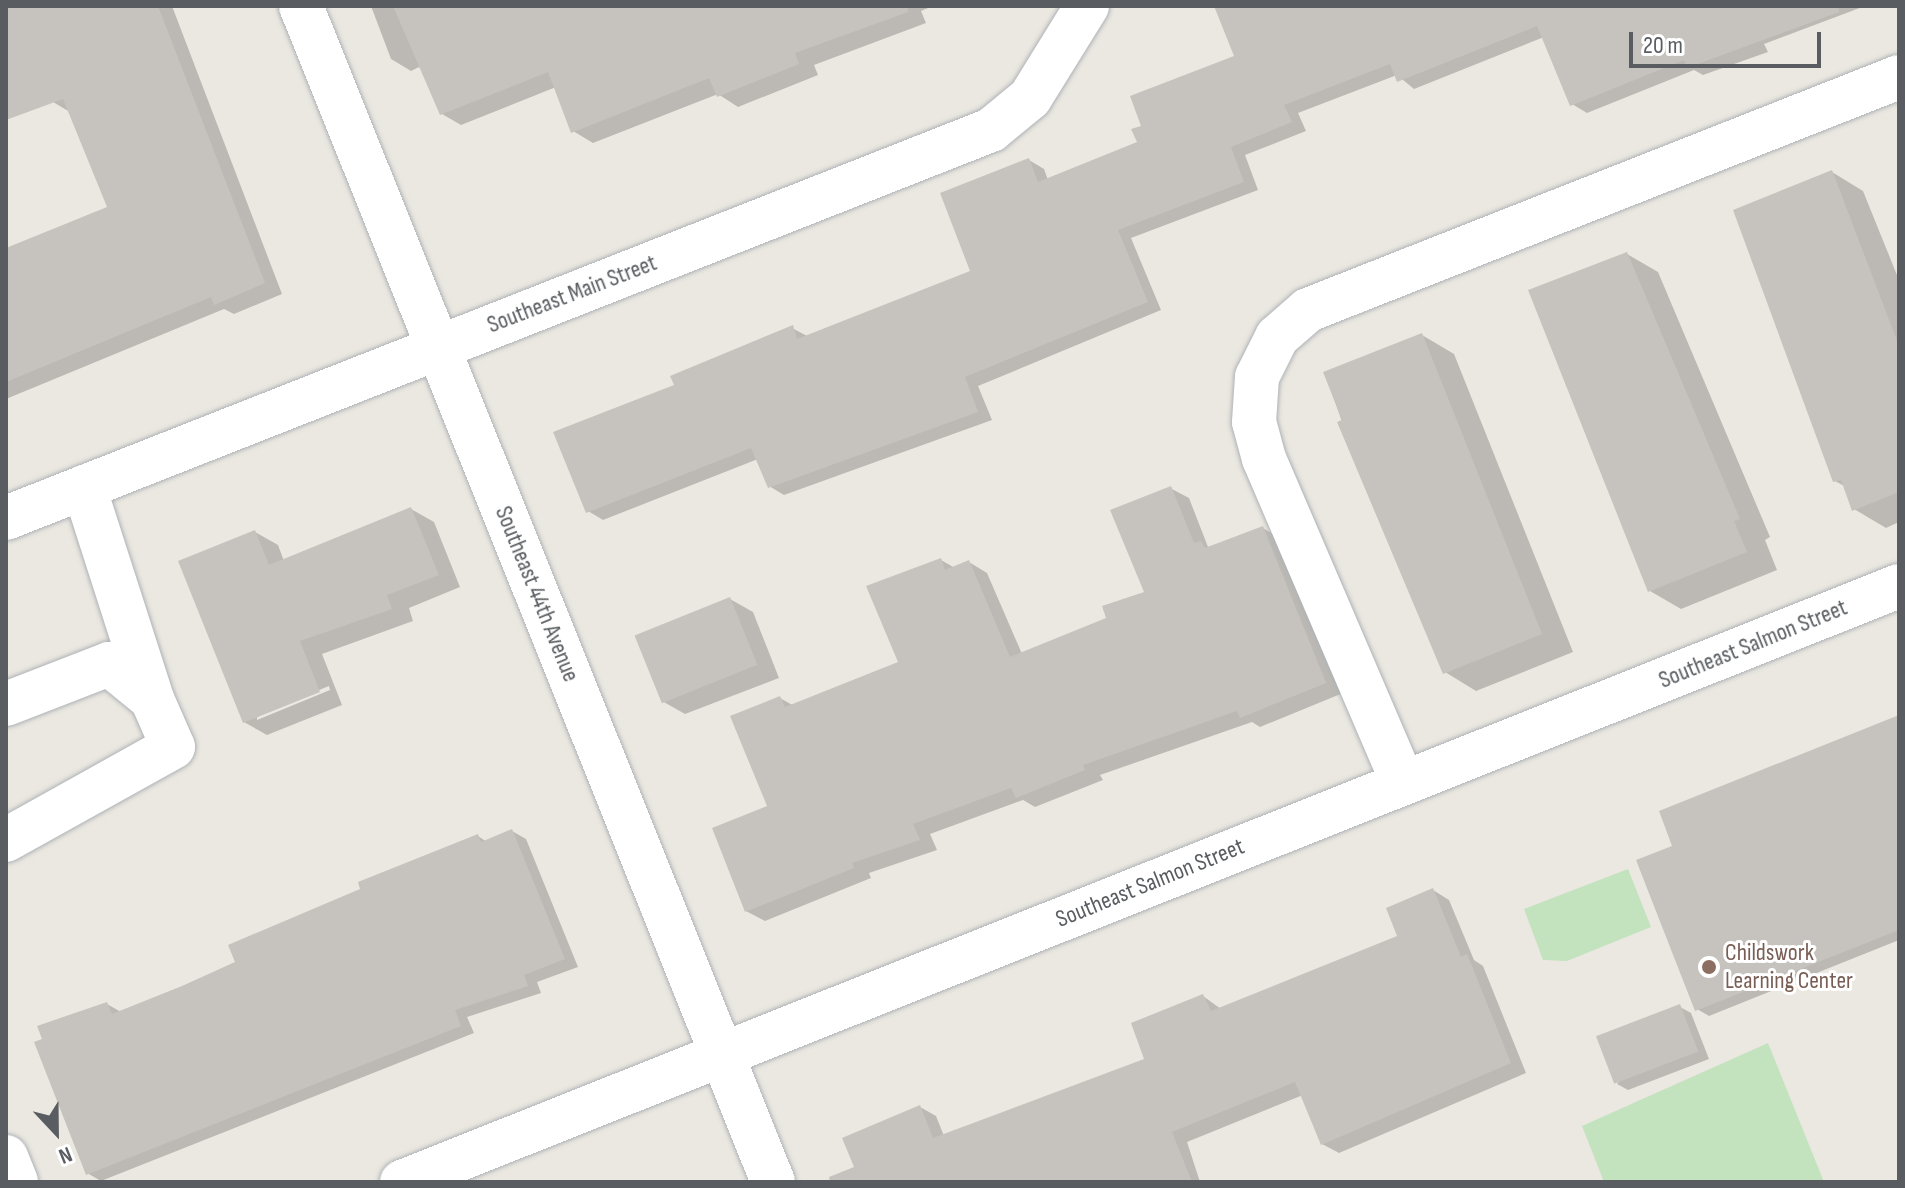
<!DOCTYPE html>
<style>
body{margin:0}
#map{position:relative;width:1905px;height:1188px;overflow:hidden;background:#ebe8e1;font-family:"Sofia Sans Condensed",sans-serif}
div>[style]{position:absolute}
.green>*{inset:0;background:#c3e2be}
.shadow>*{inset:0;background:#0003}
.building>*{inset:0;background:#c6c3be;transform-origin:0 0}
.roads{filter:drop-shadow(0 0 2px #aeb2b6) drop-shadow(0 0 2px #aeb2b6)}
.minor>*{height:44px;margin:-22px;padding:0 22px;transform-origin:22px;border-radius:22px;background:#fff}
.dots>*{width:22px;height:22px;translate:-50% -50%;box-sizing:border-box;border:4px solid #fff;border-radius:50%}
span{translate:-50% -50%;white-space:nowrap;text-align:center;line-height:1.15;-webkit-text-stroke:6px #fff;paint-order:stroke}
.street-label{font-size:24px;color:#595d61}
.education-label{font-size:24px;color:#785e54}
.left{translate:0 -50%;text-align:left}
.frame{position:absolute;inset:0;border:8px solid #595d61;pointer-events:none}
.north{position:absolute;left:16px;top:1092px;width:80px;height:80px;-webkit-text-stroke:6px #fff;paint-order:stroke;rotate:158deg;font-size:22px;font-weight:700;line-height:32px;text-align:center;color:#595d61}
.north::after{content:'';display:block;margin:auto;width:28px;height:36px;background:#595d61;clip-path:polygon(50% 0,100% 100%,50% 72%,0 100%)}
.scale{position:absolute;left:1629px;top:32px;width:192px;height:36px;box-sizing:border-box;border:4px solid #595d61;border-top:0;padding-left:10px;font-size:24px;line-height:28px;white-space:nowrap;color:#595d61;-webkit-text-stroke:6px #fff;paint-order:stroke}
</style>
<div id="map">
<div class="green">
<div style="clip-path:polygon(1628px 869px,1651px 927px,1567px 961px,1543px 960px,1524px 909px)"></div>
<div style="clip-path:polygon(1768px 1043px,1824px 1182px,1604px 1182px,1582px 1126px)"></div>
</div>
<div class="shadow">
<div style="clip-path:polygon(57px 6px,172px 6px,282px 294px,234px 314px,224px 309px,6px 399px,6px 285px,109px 208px,70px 112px,53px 102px)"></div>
<div style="clip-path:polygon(371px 6px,933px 6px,921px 11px,926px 23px,814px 65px,818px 75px,738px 107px,718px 94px,593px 143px,573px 131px,556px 87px,461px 125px,442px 114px,427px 76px,419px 67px,411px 71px,391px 59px)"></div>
<div style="clip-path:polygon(1216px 6px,1865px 6px,1764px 44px,1768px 52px,1703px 75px,1694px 70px,1587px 113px,1572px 104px,1544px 37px,1414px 89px,1397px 75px,1298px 113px,1306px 131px,1245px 155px,1258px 190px,1131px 238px,1161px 310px,978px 386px,992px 420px,784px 495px,769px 486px,758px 459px,603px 520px,588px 511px,676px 386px,792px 328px,809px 337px,973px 273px,1029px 160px,1044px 169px,1048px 180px,1139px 144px,1144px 127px,1237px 57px)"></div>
<div style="clip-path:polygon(1832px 172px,1863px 191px,1899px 280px,1899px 522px,1886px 528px,1854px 509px,1846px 487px,1835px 481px)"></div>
<div style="clip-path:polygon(1627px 254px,1658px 272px,1770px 537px,1765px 540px,1777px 570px,1681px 609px,1650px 591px)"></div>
<div style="clip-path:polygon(1422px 335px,1454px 354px,1573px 652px,1476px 691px,1445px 672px,1364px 485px,1325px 373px)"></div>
<div style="clip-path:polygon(1170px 488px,1189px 498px,1208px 547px,1263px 528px,1281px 539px,1343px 693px,1260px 727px,1252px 722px,1100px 775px,1103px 780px,1035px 807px,1023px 800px,930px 834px,937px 850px,869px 873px,871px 878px,765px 921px,746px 911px,770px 808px,780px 698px,794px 706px,901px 663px,941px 560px,955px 568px,969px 562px,987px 573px,1022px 654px,1109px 619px,1146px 593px)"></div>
<div style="clip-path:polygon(evenodd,411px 509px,434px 522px,460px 587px,409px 608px,413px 621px,322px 654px,342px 705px,267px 735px,244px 722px,255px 532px,278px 545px,284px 561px,411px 509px,329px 686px,330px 690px,257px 720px,257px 715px,329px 686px)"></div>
<div style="clip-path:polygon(730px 599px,753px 612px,779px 678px,685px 714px,662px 701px)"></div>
<div style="clip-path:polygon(1899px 717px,1899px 940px,1709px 1016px,1697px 1009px,1674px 847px)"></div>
<div style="clip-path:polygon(512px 831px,526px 839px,578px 967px,537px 982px,541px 993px,467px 1017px,474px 1033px,101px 1181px,87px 1173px,107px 1004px,121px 1012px,238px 963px,363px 890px,478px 836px,487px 842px)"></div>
<div style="clip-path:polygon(1433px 890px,1449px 900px,1474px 960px,1483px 966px,1526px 1073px,1339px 1153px,1322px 1144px,1303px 1095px,1187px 1142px,1200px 1182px,862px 1182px,920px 1107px,936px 1116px,944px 1136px,1147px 1060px,1203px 996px,1221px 1009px,1400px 937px)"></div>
<div style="clip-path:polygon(1680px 1007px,1691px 1013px,1709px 1059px,1628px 1090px,1617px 1084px)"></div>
</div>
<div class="building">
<div style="clip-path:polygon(6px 6px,158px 6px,265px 283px,214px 305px,211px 297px,6px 382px,6px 248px,107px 207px,63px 99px,6px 120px)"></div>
<div style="clip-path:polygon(393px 6px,907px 6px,908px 12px,795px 53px,799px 64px,717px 97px,709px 78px,571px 133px,548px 72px,440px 115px)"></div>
<div style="clip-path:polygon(1214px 6px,1838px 6px,1839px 12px,1687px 68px,1684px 60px,1570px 106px,1537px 26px,1397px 82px,1390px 64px,1284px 105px,1292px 122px,1231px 147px,1244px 182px,1118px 230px,1148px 302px,965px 377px,978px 412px,768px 488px,751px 448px,586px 513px,553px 432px,674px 385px,670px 376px,793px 325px,797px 339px,970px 271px,940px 193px,1029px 158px,1038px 182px,1137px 142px,1131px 129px,1141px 126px,1130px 96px,1234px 56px)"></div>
<div style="clip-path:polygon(1832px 170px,1899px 346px,1899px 492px,1852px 511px,1841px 480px,1833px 482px,1733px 210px)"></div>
<div style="clip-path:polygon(1627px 252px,1740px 519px,1734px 521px,1747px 552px,1648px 592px,1528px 290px)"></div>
<div style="clip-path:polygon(1422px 333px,1542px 634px,1443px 674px,1337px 422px,1342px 420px,1323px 372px)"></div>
<div style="clip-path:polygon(1171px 486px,1194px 543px,1201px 541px,1205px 548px,1263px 526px,1326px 683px,1240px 718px,1237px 711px,1083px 765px,1085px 770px,1016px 798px,1011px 788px,913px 824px,920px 840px,852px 863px,854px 868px,745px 912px,712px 828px,767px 806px,730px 716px,780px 696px,785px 707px,898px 662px,866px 586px,941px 558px,945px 570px,969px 560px,1010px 657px,1106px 618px,1102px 606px,1144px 592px,1110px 510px)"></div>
<div style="clip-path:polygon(411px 507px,439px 575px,387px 595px,392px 609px,300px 641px,320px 692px,243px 723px,178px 561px,255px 530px,269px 565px)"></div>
<div style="left:730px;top:597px;width:73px;height:103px;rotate:68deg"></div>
<div style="clip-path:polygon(1899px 715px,1899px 930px,1695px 1011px,1636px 860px,1672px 846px,1659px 811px)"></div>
<div style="clip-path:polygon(512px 829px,565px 959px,524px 975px,528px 986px,455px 1010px,461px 1026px,86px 1175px,34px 1042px,42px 1039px,37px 1026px,107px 1002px,112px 1014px,182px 986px,235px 962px,228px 945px,360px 889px,358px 882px,478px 834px,481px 842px)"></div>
<div style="clip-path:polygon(1433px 888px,1461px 957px,1467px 954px,1511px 1063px,1321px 1145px,1295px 1082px,1172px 1132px,1192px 1182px,830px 1182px,829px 1177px,854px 1167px,842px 1138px,920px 1105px,933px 1138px,1144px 1059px,1131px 1023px,1203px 994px,1211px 1011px,1397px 936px,1386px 908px)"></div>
<div style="left:1680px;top:1004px;width:51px;height:90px;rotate:69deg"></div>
</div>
<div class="roads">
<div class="minor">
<div style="left:301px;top:6px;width:1267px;rotate:68.13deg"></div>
<div style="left:84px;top:487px;width:223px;rotate:72.2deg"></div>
<div style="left:6px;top:518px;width:1059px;rotate:-21.5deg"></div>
<div style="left:991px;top:130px;width:50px;rotate:-39.4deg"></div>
<div style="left:1030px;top:98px;width:108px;rotate:-58.2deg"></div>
<div style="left:6px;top:704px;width:110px;rotate:-21.2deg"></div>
<div style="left:109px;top:664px;width:55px;rotate:39.1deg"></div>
<div style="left:152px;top:699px;width:52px;rotate:66.4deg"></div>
<div style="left:173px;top:747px;width:191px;rotate:150.9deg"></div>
<div style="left:1403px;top:783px;width:353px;rotate:-113.2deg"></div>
<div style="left:1264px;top:459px;width:38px;rotate:-105deg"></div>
<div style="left:1254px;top:422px;width:45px;rotate:-86.2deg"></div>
<div style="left:1257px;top:377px;width:45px;rotate:-63.4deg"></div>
<div style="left:1277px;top:337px;width:41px;rotate:-41.1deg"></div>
<div style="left:1308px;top:310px;width:635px;rotate:-21.52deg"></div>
<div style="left:6px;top:1157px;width:27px;rotate:68deg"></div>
<div style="left:402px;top:1182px;width:1611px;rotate:-21.71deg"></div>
</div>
</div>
<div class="dots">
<div style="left:1709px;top:967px;background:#8d6e63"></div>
</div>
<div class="street-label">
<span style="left:572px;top:294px;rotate:-21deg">Southeast Main Street</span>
<span style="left:537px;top:594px;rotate:68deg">Southeast 44th Avenue</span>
<span style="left:1753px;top:644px;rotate:-22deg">Southeast Salmon Street</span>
<span style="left:1150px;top:883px;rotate:-22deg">Southeast Salmon Street</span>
</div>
<div class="education-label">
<span class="left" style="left:1725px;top:967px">Childswork<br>Learning Center</span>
</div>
<div class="frame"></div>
<div class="north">N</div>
<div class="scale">20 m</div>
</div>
